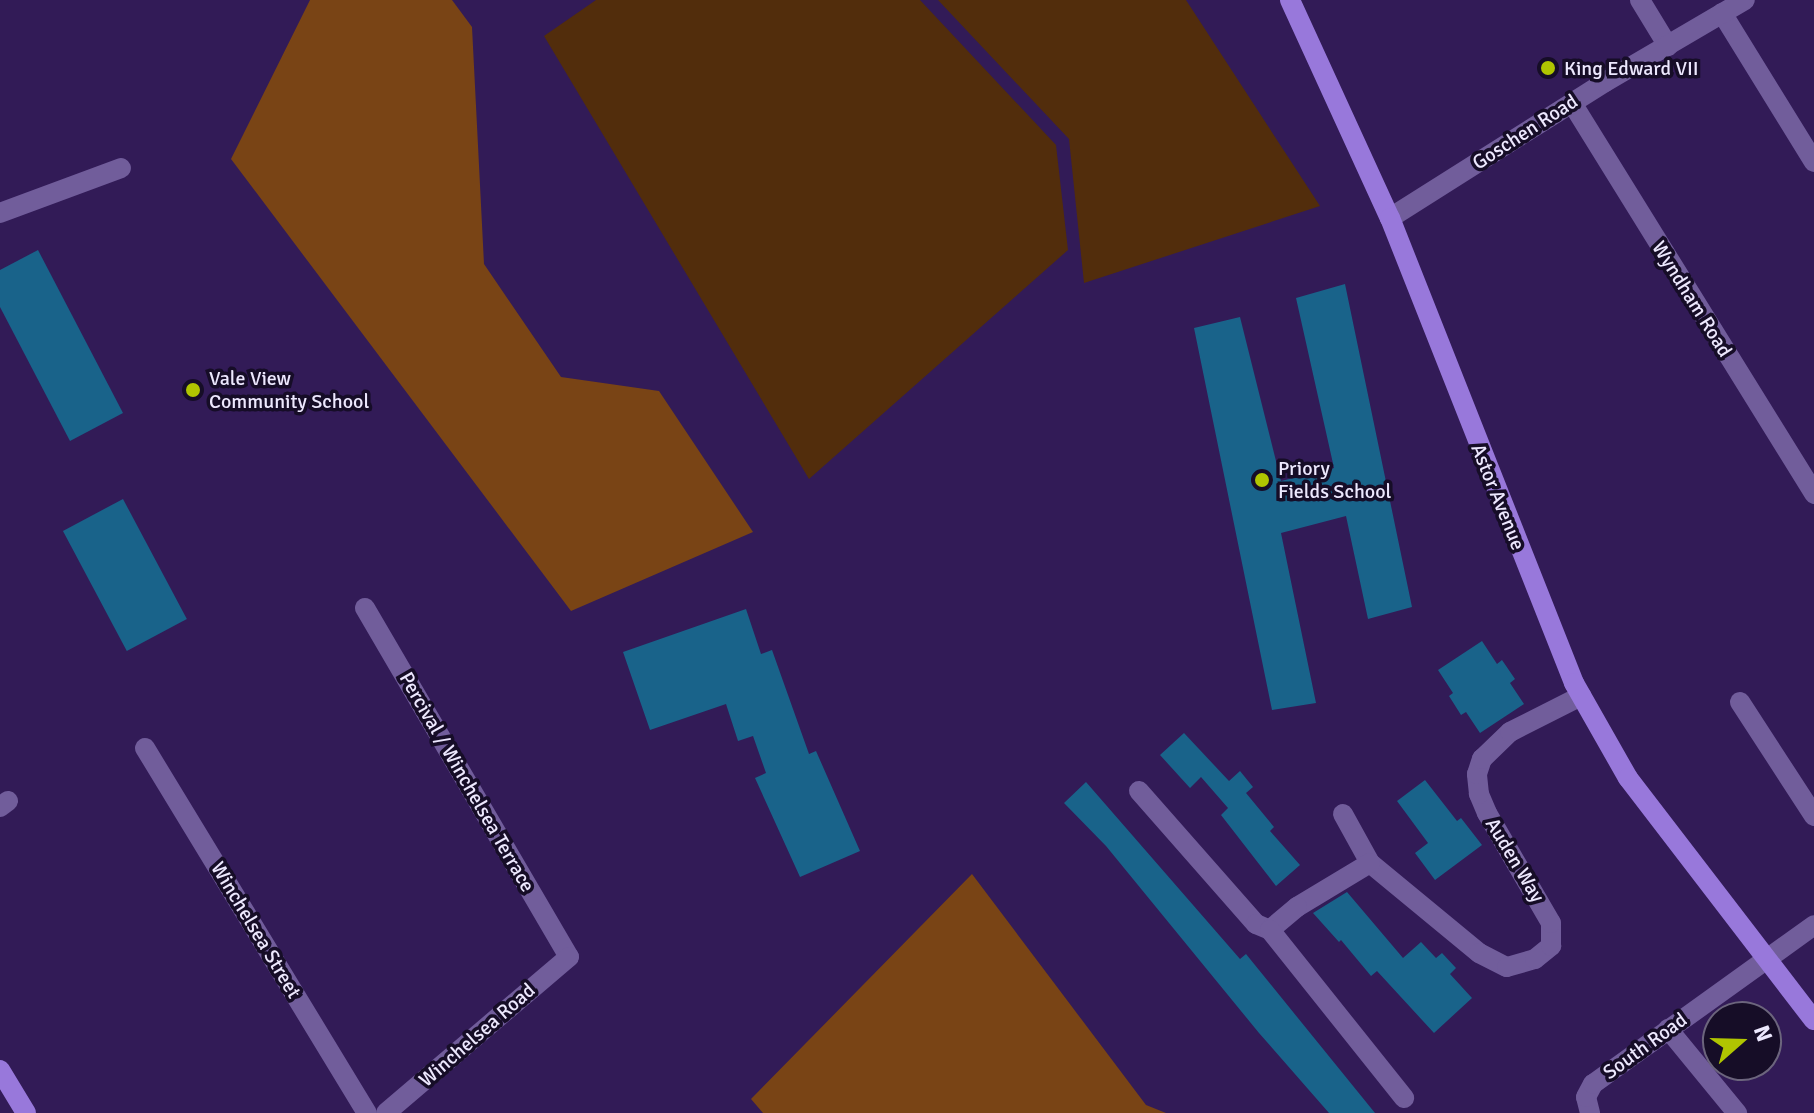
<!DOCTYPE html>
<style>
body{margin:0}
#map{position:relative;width:1814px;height:1113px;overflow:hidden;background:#321b57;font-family:Signika,sans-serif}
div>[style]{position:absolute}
.green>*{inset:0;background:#522d0c}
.forest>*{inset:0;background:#794415}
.building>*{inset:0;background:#19638a;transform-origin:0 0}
.street>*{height:20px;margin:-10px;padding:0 10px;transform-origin:10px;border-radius:10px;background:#715d9b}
.secondary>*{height:20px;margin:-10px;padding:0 10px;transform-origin:10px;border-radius:10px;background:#9878db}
.dots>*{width:22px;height:22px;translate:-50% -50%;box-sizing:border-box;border:4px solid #160d27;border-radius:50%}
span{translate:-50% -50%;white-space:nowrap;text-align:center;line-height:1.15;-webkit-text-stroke:7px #160d27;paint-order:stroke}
.poi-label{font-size:20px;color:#ede8fe}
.left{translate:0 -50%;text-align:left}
.street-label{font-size:20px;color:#ede8fe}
.north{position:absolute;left:1702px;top:1001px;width:80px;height:80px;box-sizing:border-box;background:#160d27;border:2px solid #6c657d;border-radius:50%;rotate:70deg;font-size:22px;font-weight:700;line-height:32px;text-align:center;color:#ede8fe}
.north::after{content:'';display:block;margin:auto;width:28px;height:36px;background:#b0c501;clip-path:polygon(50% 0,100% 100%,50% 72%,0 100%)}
</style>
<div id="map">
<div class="green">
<div style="clip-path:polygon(596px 0,920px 0,1056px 145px,1068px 250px,809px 479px,544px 36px)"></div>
<div style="clip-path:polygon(938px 0,1186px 0,1320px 206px,1084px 283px,1069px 139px)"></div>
</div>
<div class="forest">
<div style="clip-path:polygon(310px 0,452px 0,472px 27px,484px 264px,561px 377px,659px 391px,753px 532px,571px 611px,231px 159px)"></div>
<div style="clip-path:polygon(972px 874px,1146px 1105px,1166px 1113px,763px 1113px,751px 1099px)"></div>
</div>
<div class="building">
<div style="clip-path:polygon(38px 250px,123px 413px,70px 441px,0 307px,0 270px)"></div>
<div style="clip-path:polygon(1345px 284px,1412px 607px,1368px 619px,1346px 516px,1281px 533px,1316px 703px,1272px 710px,1194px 328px,1240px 317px,1281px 481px,1334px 468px,1296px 298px)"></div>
<div style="left:123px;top:499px;width:136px;height:68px;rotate:62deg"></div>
<div style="clip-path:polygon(746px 609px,761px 654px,772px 650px,809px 754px,816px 751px,860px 851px,800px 877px,755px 778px,766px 773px,753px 736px,738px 741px,726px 704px,650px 730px,623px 652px)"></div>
<div style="clip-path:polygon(1482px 641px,1497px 664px,1502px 660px,1515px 679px,1510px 683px,1524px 704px,1480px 733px,1466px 712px,1461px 715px,1449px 696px,1453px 693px,1438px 670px)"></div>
<div style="clip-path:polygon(1184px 733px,1229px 781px,1240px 771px,1253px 787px,1246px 793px,1274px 827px,1270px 831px,1300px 865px,1276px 886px,1221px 815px,1228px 808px,1201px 777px,1190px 788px,1160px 755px)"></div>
<div style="clip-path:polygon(1425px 780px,1457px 821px,1461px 818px,1482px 845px,1435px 880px,1415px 853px,1428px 843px,1397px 801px)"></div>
<div style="clip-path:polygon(1086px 782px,1240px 959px,1246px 954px,1375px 1113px,1329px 1113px,1259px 1033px,1106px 846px,1064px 803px)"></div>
<div style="clip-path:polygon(1347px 892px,1403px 958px,1421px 942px,1436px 958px,1442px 953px,1456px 968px,1450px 974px,1472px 998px,1434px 1033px,1377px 971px,1371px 976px,1341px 940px,1339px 942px,1313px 913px)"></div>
</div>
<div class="street">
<div style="left:1640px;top:0;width:54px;rotate:58.7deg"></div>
<div style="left:1722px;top:13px;width:175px;rotate:58.3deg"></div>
<div style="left:1572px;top:103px;width:460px;rotate:58.2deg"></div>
<div style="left:0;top:213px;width:129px;rotate:-20.4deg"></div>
<div style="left:1390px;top:218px;width:254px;rotate:-32.3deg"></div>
<div style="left:1605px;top:82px;width:162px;rotate:-30.4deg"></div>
<div style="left:365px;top:608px;width:404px;rotate:59.7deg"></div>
<div style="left:569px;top:957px;width:240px;rotate:139.6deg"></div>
<div style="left:1740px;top:702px;width:136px;rotate:57deg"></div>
<div style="left:145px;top:748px;width:427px;rotate:58.7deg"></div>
<div style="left:1139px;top:791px;width:177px;rotate:48.7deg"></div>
<div style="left:1256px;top:924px;width:15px;rotate:23deg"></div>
<div style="left:0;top:807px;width:10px;rotate:-37deg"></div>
<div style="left:1343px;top:814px;width:56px;rotate:61.1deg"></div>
<div style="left:1370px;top:863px;width:141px;rotate:39.5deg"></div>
<div style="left:1479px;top:953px;width:31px;rotate:27deg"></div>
<div style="left:1507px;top:967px;width:29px;rotate:-16deg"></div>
<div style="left:1535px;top:959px;width:21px;rotate:-39deg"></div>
<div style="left:1551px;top:946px;width:23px;rotate:-90deg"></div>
<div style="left:1551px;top:923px;width:127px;rotate:-120.2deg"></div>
<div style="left:1487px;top:813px;width:21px;rotate:-113deg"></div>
<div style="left:1479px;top:794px;width:20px;rotate:-96deg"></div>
<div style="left:1477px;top:774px;width:16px;rotate:-72deg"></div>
<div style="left:1482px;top:759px;width:39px;rotate:-44deg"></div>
<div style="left:1510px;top:732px;width:80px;rotate:-26.9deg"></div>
<div style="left:1370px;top:863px;width:85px;rotate:148.9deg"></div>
<div style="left:1297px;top:907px;width:35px;rotate:140deg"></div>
<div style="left:1270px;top:930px;width:215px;rotate:51.4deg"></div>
<div style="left:1668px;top:1029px;width:109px;rotate:50.6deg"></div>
<div style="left:1590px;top:1113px;width:16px;rotate:-104deg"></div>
<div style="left:1586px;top:1097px;width:15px;rotate:-62deg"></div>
<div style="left:1593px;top:1084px;width:272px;rotate:-35.7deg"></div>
</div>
<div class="secondary">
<div style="left:1290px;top:0;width:240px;rotate:65.4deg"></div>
<div style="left:1390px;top:218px;width:500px;rotate:68.41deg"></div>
<div style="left:1574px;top:683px;width:109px;rotate:60.4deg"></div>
<div style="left:1628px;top:778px;width:305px;rotate:52.5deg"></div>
<div style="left:0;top:1070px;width:50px;rotate:58.8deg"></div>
</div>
<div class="dots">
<div style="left:1548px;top:68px;background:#b0c501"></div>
<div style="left:193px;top:390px;background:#b0c501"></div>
<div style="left:1262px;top:480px;background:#b0c501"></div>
</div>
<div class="poi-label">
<span class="left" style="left:1564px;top:68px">King Edward VII</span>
<span class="left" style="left:209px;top:390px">Vale View<br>Community School</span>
<span class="left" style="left:1278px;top:480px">Priory<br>Fields School</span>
</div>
<div class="street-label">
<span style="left:1525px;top:132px;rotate:-33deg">Goschen Road</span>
<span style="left:1692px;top:299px;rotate:58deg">Wyndham Road</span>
<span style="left:1498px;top:497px;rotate:68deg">Astor Avenue</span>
<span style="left:467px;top:782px;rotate:60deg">Percival / Winchelsea Terrace</span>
<span style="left:1515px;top:860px;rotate:59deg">Auden Way</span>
<span style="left:256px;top:930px;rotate:59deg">Winchelsea Street</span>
<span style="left:477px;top:1035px;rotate:-41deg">Winchelsea Road</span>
<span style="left:1645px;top:1046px;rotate:-36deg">South Road</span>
</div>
<div class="north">N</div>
</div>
